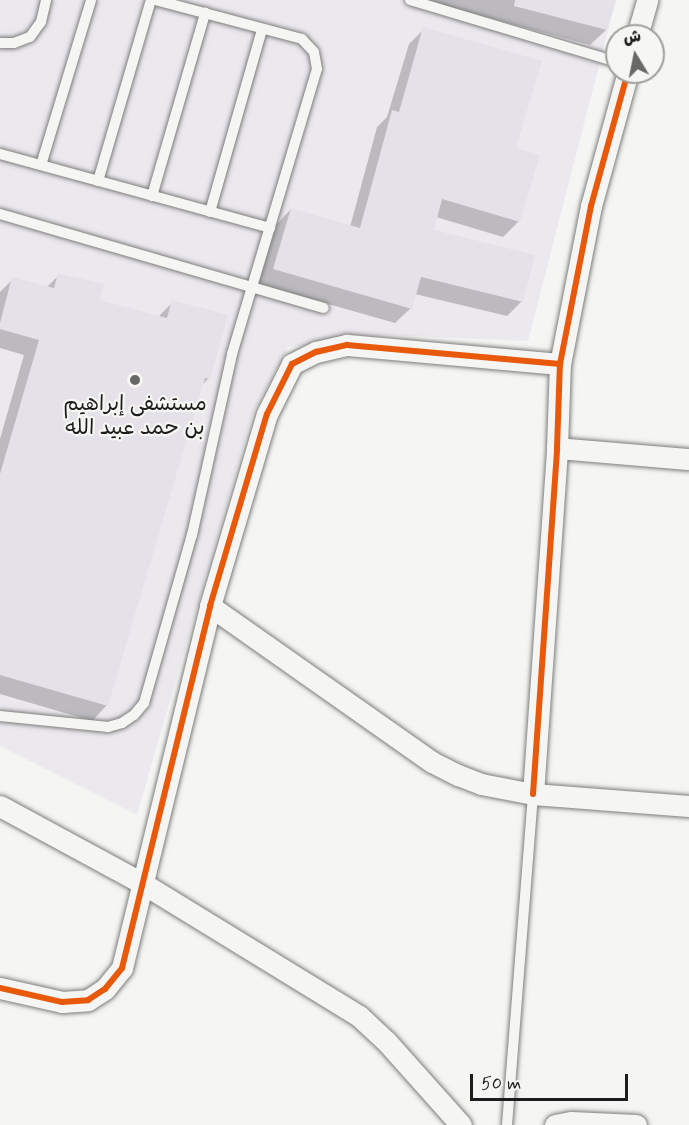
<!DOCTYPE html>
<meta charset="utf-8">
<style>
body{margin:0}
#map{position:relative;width:689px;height:1125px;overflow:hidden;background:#f5f5f3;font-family:Mynerve,"Playpen Sans Arabic",sans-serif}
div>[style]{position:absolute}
.built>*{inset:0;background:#ece9ee}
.shadow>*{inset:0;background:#0003}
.building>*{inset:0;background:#e5e1e9}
.roads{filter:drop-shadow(0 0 2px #7e7e7d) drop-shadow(0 0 2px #7e7e7d)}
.lane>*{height:10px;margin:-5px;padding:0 5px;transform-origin:5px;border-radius:5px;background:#f5f5f3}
.street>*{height:21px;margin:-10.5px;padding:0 10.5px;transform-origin:10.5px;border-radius:10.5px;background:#f5f5f3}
.cycleway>*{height:6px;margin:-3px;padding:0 3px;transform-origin:3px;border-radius:3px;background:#e8590c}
.dots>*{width:16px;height:16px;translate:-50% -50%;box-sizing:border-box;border:3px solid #f6f6f2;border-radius:50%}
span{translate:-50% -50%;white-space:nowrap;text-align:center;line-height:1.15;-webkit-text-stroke:4.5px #f6f6f2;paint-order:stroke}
.poi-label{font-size:21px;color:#1c1c1c}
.north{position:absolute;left:605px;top:24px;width:60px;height:60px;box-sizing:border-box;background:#f6f6f2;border:2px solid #9f9f9c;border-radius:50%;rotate:350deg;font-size:16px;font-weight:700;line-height:24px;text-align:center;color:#1c1c1c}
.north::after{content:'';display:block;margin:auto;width:21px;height:27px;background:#686867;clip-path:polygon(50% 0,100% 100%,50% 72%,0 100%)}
.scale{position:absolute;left:470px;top:1074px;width:158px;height:27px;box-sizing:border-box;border:3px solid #1c1c1c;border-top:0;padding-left:8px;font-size:18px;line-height:21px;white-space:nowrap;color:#1c1c1c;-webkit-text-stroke:4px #f6f6f2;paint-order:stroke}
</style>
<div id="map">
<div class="built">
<div style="clip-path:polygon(0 0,616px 0,528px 341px,386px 335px,288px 347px,253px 413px,137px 815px,0 746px)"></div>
</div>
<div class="shadow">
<div style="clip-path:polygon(422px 0,614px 0,606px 30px,590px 45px)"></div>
<div style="clip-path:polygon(424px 29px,514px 149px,519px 221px,503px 237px,436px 217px,432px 231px,522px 301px,507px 316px,415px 294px,411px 308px,395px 323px,258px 284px,276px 225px,291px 209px,350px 227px,377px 127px,387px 117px,409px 44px)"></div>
<div style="clip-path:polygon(59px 275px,98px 301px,158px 317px,173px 302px,209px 378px,201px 386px,107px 705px,92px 721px,0 694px,0 439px,24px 355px,0 348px,0 292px,13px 279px,46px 288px)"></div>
</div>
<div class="building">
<div style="clip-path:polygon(515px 0,616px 0,607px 30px,514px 6px)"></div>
<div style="clip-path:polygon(423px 27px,542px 61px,516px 148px,540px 155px,520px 222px,442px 199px,434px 230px,535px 255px,523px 302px,421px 277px,412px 309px,273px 269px,291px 208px,360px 228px,392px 110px,399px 112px)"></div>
<div style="clip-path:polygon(58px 273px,104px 284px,100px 300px,167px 318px,172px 300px,228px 315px,210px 379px,205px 378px,108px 706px,0 675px,0 474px,39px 340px,0 329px,0 323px,12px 277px,54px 288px)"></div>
</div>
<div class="roads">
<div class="lane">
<div style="left:410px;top:0;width:216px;rotate:16.7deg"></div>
<div style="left:0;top:43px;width:14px"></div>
<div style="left:14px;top:43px;width:17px;rotate:-21deg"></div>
<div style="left:30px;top:37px;width:19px;rotate:-54deg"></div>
<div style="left:41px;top:22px;width:23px;rotate:-77deg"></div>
<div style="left:0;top:154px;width:280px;rotate:15.3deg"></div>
<div style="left:41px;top:165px;width:172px;rotate:-73.1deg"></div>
<div style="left:98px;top:181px;width:189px;rotate:-73.7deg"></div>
<div style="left:152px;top:196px;width:191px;rotate:-73.8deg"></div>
<div style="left:210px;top:212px;width:190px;rotate:-74.1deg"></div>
<div style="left:0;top:214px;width:337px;rotate:16.2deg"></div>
<div style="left:0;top:716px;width:109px;rotate:5.8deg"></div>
<div style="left:108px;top:727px;width:15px;rotate:-16deg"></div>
<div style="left:122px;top:723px;width:14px;rotate:-34deg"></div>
<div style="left:134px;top:715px;width:16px;rotate:-50deg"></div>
<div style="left:144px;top:703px;width:175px;rotate:-74.1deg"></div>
<div style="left:192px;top:535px;width:185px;rotate:-77.5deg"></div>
<div style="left:232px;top:354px;width:297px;rotate:-73.4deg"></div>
<div style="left:317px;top:69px;width:17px;rotate:-100deg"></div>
<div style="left:314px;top:52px;width:18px;rotate:-133deg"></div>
<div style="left:302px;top:39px;width:152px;rotate:-165.1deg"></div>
<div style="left:507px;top:1125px;width:332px;rotate:-85.5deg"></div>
</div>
<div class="street">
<div style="left:637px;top:36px;width:37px;rotate:-74deg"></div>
<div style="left:557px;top:448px;width:132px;rotate:4.8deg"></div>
<div style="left:210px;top:606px;width:271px;rotate:35.1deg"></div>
<div style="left:432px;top:762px;width:29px;rotate:27deg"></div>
<div style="left:458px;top:775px;width:25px;rotate:21deg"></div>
<div style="left:481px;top:784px;width:53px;rotate:10.9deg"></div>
<div style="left:533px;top:794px;width:156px;rotate:4.4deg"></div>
<div style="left:533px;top:794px;width:347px;rotate:-86deg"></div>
<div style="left:557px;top:448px;width:84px;rotate:-88deg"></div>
<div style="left:560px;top:364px;width:161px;rotate:-78.9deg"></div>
<div style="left:591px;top:206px;width:139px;rotate:-74.6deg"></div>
<div style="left:0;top:806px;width:162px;rotate:28.5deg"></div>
<div style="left:142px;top:883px;width:255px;rotate:31.5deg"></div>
<div style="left:359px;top:1016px;width:38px;rotate:43deg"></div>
<div style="left:387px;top:1042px;width:111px;rotate:48.3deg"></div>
<div style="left:0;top:988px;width:64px;rotate:12.7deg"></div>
<div style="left:62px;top:1002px;width:26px;rotate:-4deg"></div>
<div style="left:88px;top:1000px;width:20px;rotate:-33deg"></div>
<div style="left:105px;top:989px;width:27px;rotate:-51deg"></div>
<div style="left:122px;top:968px;width:373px;rotate:-76.3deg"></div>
<div style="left:210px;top:606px;width:200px;rotate:-73.5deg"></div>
<div style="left:267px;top:414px;width:56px;rotate:-63.4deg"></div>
<div style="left:292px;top:364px;width:27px;rotate:-27deg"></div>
<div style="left:316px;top:352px;width:32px;rotate:-13deg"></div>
<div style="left:347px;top:345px;width:214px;rotate:5.1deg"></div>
<div style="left:555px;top:1125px;width:16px;rotate:-11deg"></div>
<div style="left:571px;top:1122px;width:65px;rotate:2.6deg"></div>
</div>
</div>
<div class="cycleway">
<div style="left:533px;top:794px;width:347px;rotate:-86deg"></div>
<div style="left:557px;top:448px;width:84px;rotate:-88deg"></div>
<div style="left:560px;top:364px;width:161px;rotate:-78.9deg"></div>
<div style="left:591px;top:206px;width:139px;rotate:-74.6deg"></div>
<div style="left:0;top:988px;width:64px;rotate:12.7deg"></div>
<div style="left:62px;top:1002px;width:26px;rotate:-4deg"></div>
<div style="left:88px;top:1000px;width:20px;rotate:-33deg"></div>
<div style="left:105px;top:989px;width:27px;rotate:-51deg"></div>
<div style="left:122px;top:968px;width:373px;rotate:-76.3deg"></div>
<div style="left:210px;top:606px;width:200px;rotate:-73.5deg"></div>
<div style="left:267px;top:414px;width:56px;rotate:-63.4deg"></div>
<div style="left:292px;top:364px;width:27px;rotate:-27deg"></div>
<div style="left:316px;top:352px;width:32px;rotate:-13deg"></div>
<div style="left:347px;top:345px;width:214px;rotate:5.1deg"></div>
</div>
<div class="dots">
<div style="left:135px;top:380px;background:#686867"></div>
</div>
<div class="poi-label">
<span style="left:135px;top:416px">مستشفى إبراهيم<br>بن حمد عبيد الله</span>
</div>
<div class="north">ش</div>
<div class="scale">50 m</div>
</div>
